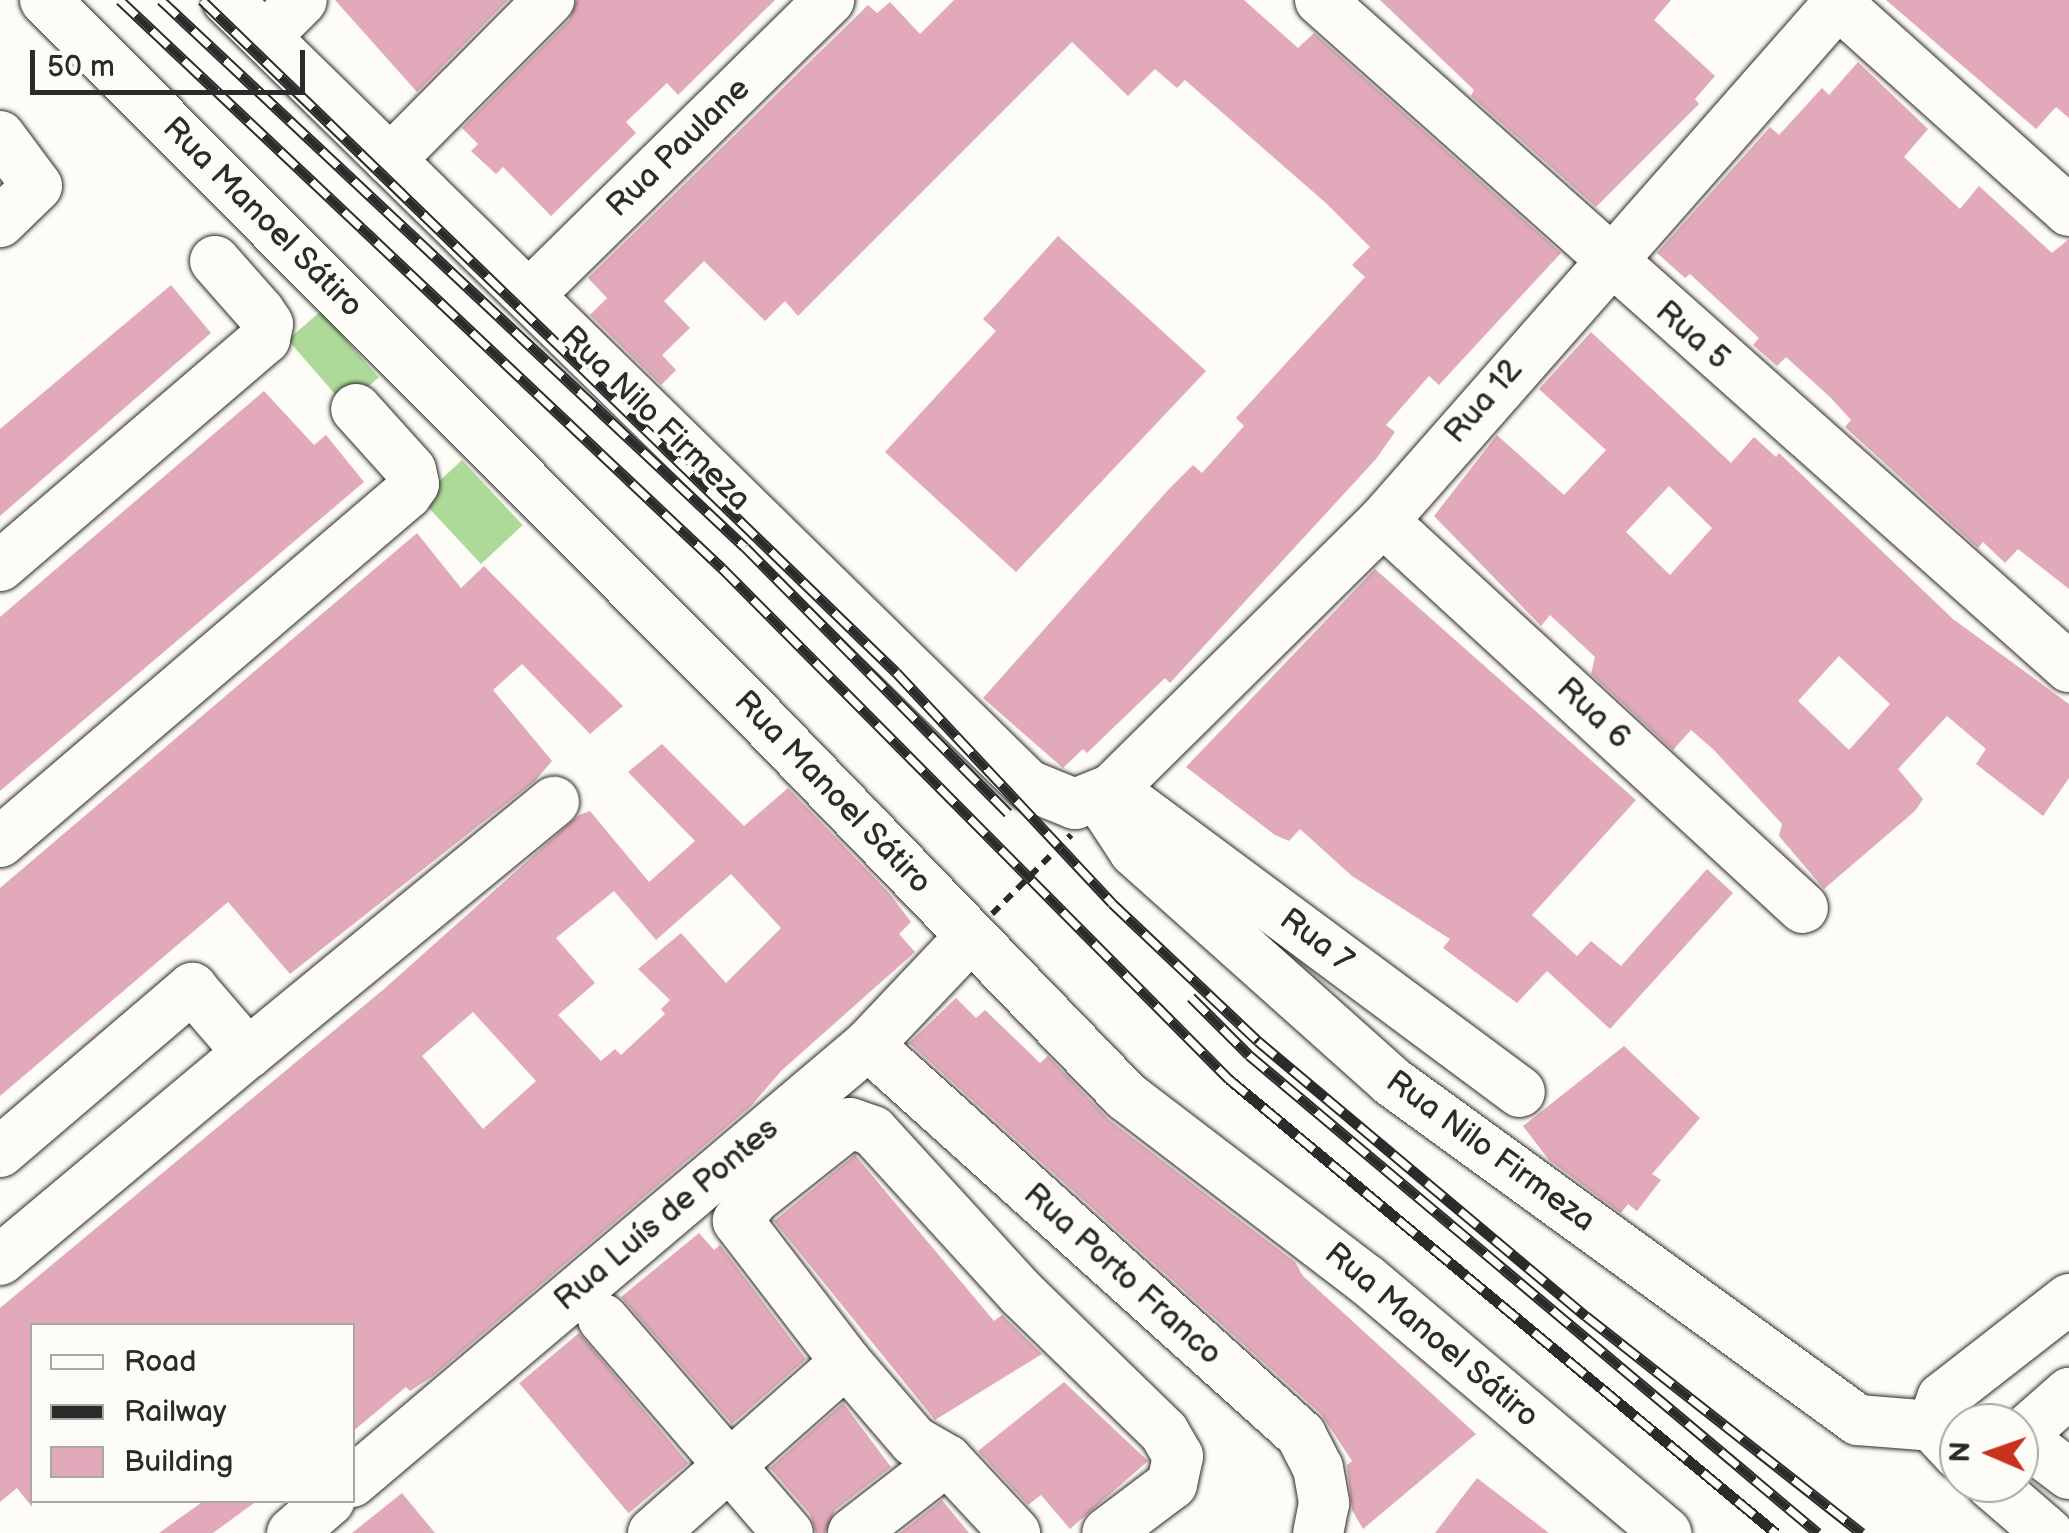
<!DOCTYPE html>
<meta charset="utf-8">
<style>
body{margin:0}
#map{position:relative;width:2069px;height:1533px;overflow:hidden;background:#fdfcf7;font-family:"Balsamiq Sans",sans-serif}
div>[style]{position:absolute}
.green>*{inset:0;background:#aeda99;transform-origin:0 0}
.building>*{inset:0;background:#e2a9ba;transform-origin:0 0}
.roads{filter:drop-shadow(0 0 2px #2b2b2b) drop-shadow(0 0 2px #2b2b2b)}
.minor>*{height:50px;margin:-25px;padding:0 25px;transform-origin:25px;border-radius:25px;background:#fdfcf7}
.rail>*{height:11px;margin-top:-5.5px;transform-origin:0;background:repeating-linear-gradient(90deg,#fdfcf7 0 22px,#2b2b2b 0 44px);box-sizing:border-box;border-block:2px solid #2b2b2b}
.path-bridge>*{height:6px;margin-top:-3px;transform-origin:0;background:repeating-linear-gradient(90deg,#2b2b2b 0 10px,transparent 0 18px)}
span{translate:-50% -50%;white-space:nowrap;text-align:center;line-height:1.15;-webkit-text-stroke:8px #fdfcf7;paint-order:stroke}
.street-label{font-size:32px;color:#2b2b2b}
.legend{position:absolute;left:30px;top:1323px;width:325px;height:180px;box-sizing:border-box;background:#fdfcf7;border:2px solid #a9a8a5;margin:0;padding:12px 18px;list-style:none;font-size:30px;color:#2b2b2b}
.legend li{display:flex;align-items:center;gap:20px;height:50px}
.legend b{width:50px;border:2px solid #a9a8a5}
.north{position:absolute;left:1939px;top:1403px;width:100px;height:100px;box-sizing:border-box;background:#fdfcf7;border:2px solid #a9a8a5;border-radius:50%;rotate:272deg;font-size:28px;font-weight:700;line-height:40px;text-align:center;color:#2b2b2b}
.north::after{content:'';display:block;margin:auto;width:35px;height:45px;background:#c8321e;clip-path:polygon(50% 0,100% 100%,50% 72%,0 100%)}
.scale{position:absolute;left:30px;top:50px;width:275px;height:45px;box-sizing:border-box;border:5px solid #2b2b2b;border-top:0;padding-left:12px;font-size:30px;line-height:35px;white-space:nowrap;color:#2b2b2b;-webkit-text-stroke:8px #fdfcf7;paint-order:stroke}
</style>
<div id="map">
<div class="green">
<div style="left:321px;top:311px;width:88px;height:44px;rotate:49deg"></div>
<div style="left:462px;top:460px;width:89px;height:57px;rotate:47deg"></div>
</div>
<div class="building">
<div style="clip-path:polygon(335px 0,508px 0,417px 92px)"></div>
<div style="clip-path:polygon(577px 0,775px 0,678px 95px,667px 83px,626px 122px,636px 133px,551px 216px,503px 167px,496px 174px,471px 151px,478px 144px,462px 128px,569px 20px)"></div>
<div style="clip-path:polygon(954px 0,1244px 0,1298px 48px,1314px 33px,1561px 253px,1439px 385px,1429px 376px,1386px 425px,1395px 432px,1376px 459px,1170px 683px,1165px 678px,1087px 753px,1083px 749px,1063px 768px,983px 698px,1168px 490px,1193px 465px,1202px 473px,1244px 426px,1236px 418px,1365px 277px,1352px 265px,1370px 247px,1327px 204px,1185px 80px,1177px 88px,1155px 69px,1128px 96px,1072px 42px,798px 316px,785px 301px,765px 321px,704px 261px,664px 301px,690px 328px,662px 355px,676px 370px,661px 385px,590px 315px,607px 298px,588px 278px,868px 5px,877px 13px,890px 2px,920px 34px)"></div>
<div style="clip-path:polygon(1380px 0,1671px 0,1654px 20px,1715px 76px,1695px 99px,1699px 104px,1596px 207px,1471px 96px,1474px 90px)"></div>
<div style="clip-path:polygon(1886px 0,2069px 0,2069px 118px,2056px 107px,2036px 129px)"></div>
<div style="clip-path:polygon(1858px 62px,1928px 129px,1904px 157px,1960px 209px,1979px 186px,2052px 253px,2069px 239px,2069px 589px,2018px 549px,2005px 563px,1983px 542px,1978px 548px,1845px 427px,1851px 420px,1830px 397px,1786px 357px,1777px 366px,1753px 345px,1759px 338px,1690px 274px,1685px 278px,1657px 253px,1770px 127px,1779px 135px,1822px 88px,1829px 95px)"></div>
<div style="clip-path:polygon(1058px 236px,1206px 371px,1016px 572px,885px 452px,996px 331px,983px 319px)"></div>
<div style="clip-path:polygon(171px 285px,211px 333px,0 516px,0 429px)"></div>
<div style="clip-path:polygon(evenodd,1591px 332px,1731px 463px,1754px 437px,1776px 457px,1779px 453px,1953px 619px,2069px 704px,2069px 778px,2043px 816px,1976px 764px,1986px 749px,1947px 716px,1898px 769px,1923px 799px,1915px 811px,1824px 889px,1779px 836px,1782px 824px,1714px 750px,1691px 730px,1673px 750px,1591px 674px,1595px 657px,1550px 615px,1541px 626px,1434px 516px,1497px 435px,1564px 495px,1606px 450px,1539px 389px,1591px 332px,1669px 486px,1712px 528px,1670px 575px,1626px 532px,1669px 486px,1591px 332px,1839px 656px,1890px 704px,1849px 750px,1798px 701px,1839px 656px)"></div>
<div style="clip-path:polygon(264px 391px,314px 445px,326px 435px,364px 482px,0 791px,0 617px)"></div>
<div style="clip-path:polygon(417px 533px,461px 588px,484px 566px,623px 706px,590px 734px,522px 664px,493px 690px,552px 761px,535px 781px,290px 974px,228px 902px,0 1096px,0 888px)"></div>
<div style="clip-path:polygon(1375px 569px,1636px 800px,1532px 915px,1577px 956px,1591px 941px,1621px 966px,1707px 869px,1733px 893px,1610px 1029px,1547px 971px,1517px 1003px,1443px 948px,1450px 939px,1352px 876px,1300px 829px,1289px 841px,1275px 835px,1186px 767px)"></div>
<div style="clip-path:polygon(evenodd,662px 744px,744px 826px,788px 788px,890px 894px,911px 922px,899px 934px,915px 952px,781px 1071px,751px 1106px,433px 1376px,410px 1391px,406px 1387px,352px 1432px,352px 1326px,32px 1326px,32px 1507px,17px 1488px,0 1502px,0 1308px,384px 989px,579px 815px,590px 811px,649px 882px,695px 841px,628px 772px,662px 744px,731px 874px,781px 928px,726px 983px,681px 933px,638px 969px,670px 1000px,661px 1009px,665px 1014px,621px 1055px,615px 1049px,601px 1061px,558px 1015px,595px 983px,556px 938px,614px 891px,656px 940px,731px 874px,662px 744px,473px 1012px,536px 1081px,483px 1129px,422px 1056px,473px 1012px)"></div>
<div style="clip-path:polygon(956px 998px,976px 1018px,985px 1010px,1040px 1063px,1048px 1056px,1108px 1119px,1295px 1262px,1303px 1276px,1476px 1434px,1363px 1529px,1352px 1510px,1347px 1465px,1352px 1461px,1321px 1414px,909px 1043px)"></div>
<div style="clip-path:polygon(1624px 1046px,1700px 1118px,1652px 1174px,1661px 1180px,1637px 1211px,1628px 1204px,1621px 1213px,1549px 1160px,1523px 1126px)"></div>
<div style="clip-path:polygon(855px 1155px,994px 1321px,1002px 1315px,1042px 1354px,935px 1420px,774px 1221px)"></div>
<div style="clip-path:polygon(699px 1233px,714px 1250px,720px 1245px,806px 1359px,732px 1424px,621px 1297px)"></div>
<div style="left:579px;top:1333px;width:170px;height:78px;rotate:50deg"></div>
<div style="clip-path:polygon(1064px 1382px,1148px 1461px,1070px 1529px,1041px 1495px,1028px 1505px,978px 1451px)"></div>
<div style="clip-path:polygon(843px 1403px,891px 1467px,835px 1510px,825px 1533px,816px 1533px,810px 1514px,770px 1468px)"></div>
<div style="clip-path:polygon(1477px 1478px,1549px 1533px,1435px 1533px)"></div>
<div style="clip-path:polygon(402px 1493px,435px 1533px,352px 1533px)"></div>
<div style="clip-path:polygon(205px 1500px,258px 1500px,213px 1533px,159px 1533px)"></div>
<div style="clip-path:polygon(942px 1500px,969px 1533px,900px 1533px)"></div>
</div>
<div class="roads">
<div class="minor">
<div style="left:45px;top:0;width:1000px;rotate:45.08deg"></div>
<div style="left:751px;top:708px;width:540px;rotate:45.98deg"></div>
<div style="left:1126px;top:1096px;width:303px;rotate:37.4deg"></div>
<div style="left:1367px;top:1280px;width:392px;rotate:40.2deg"></div>
<div style="left:227px;top:0;width:1122px;rotate:44.42deg"></div>
<div style="left:1028px;top:785px;width:51px;rotate:22deg"></div>
<div style="left:1075px;top:804px;width:40px;rotate:-22deg"></div>
<div style="left:1112px;top:789px;width:381px;rotate:-44.7deg"></div>
<div style="left:1383px;top:521px;width:694px;rotate:-48.68deg"></div>
<div style="left:1320px;top:0;width:1003px;rotate:41.69deg"></div>
<div style="left:1834px;top:0;width:316px;rotate:41.9deg"></div>
<div style="left:265px;top:37px;width:52px;rotate:-45deg"></div>
<div style="left:0;top:136px;width:62px;rotate:53.5deg"></div>
<div style="left:37px;top:186px;width:52px;rotate:135.8deg"></div>
<div style="left:390px;top:160px;width:226px;rotate:-45.2deg"></div>
<div style="left:529px;top:295px;width:421px;rotate:-44.5deg"></div>
<div style="left:1383px;top:521px;width:571px;rotate:42.66deg"></div>
<div style="left:0;top:566px;width:349px;rotate:-40.6deg"></div>
<div style="left:265px;top:339px;width:15px;rotate:-79deg"></div>
<div style="left:268px;top:324px;width:14px;rotate:-124deg"></div>
<div style="left:260px;top:312px;width:68px;rotate:-131.4deg"></div>
<div style="left:1112px;top:789px;width:508px;rotate:36.6deg"></div>
<div style="left:1100px;top:799px;width:62px;rotate:56.8deg"></div>
<div style="left:1134px;top:851px;width:345px;rotate:41.8deg"></div>
<div style="left:1391px;top:1081px;width:577px;rotate:35.98deg"></div>
<div style="left:1858px;top:1420px;width:74px;rotate:4.6deg"></div>
<div style="left:0;top:842px;width:535px;rotate:-40.53deg"></div>
<div style="left:407px;top:494px;width:12px;rotate:-55deg"></div>
<div style="left:414px;top:484px;width:14px;rotate:-102deg"></div>
<div style="left:411px;top:470px;width:82px;rotate:-132deg"></div>
<div style="left:868px;top:1045px;width:583px;rotate:42.01deg"></div>
<div style="left:1301px;top:1435px;width:37px;rotate:63deg"></div>
<div style="left:1318px;top:1468px;width:36px;rotate:80deg"></div>
<div style="left:1324px;top:1503px;width:31px;rotate:101deg"></div>
<div style="left:0;top:1152px;width:253px;rotate:-40.5deg"></div>
<div style="left:192px;top:988px;width:86px;rotate:49.3deg"></div>
<div style="left:248px;top:1053px;width:396px;rotate:-39.4deg"></div>
<div style="left:0;top:1260px;width:323px;rotate:-39.9deg"></div>
<div style="left:603px;top:1319px;width:283px;rotate:49.2deg"></div>
<div style="left:846px;top:1362px;width:178px;rotate:-127.5deg"></div>
<div style="left:738px;top:1221px;width:27px;rotate:-54deg"></div>
<div style="left:754px;top:1199px;width:122px;rotate:-38.4deg"></div>
<div style="left:850px;top:1123px;width:24px;rotate:19deg"></div>
<div style="left:873px;top:1131px;width:221px;rotate:47.6deg"></div>
<div style="left:1022px;top:1294px;width:198px;rotate:44.2deg"></div>
<div style="left:1164px;top:1432px;width:28px;rotate:60deg"></div>
<div style="left:1178px;top:1456px;width:29px;rotate:102deg"></div>
<div style="left:1172px;top:1484px;width:81px;rotate:143deg"></div>
<div style="left:2019px;top:1436px;width:63px;rotate:37.2deg"></div>
<div style="left:2019px;top:1437px;width:67px;rotate:-41.3deg"></div>
<div style="left:1959px;top:1455px;width:40px;rotate:-133deg"></div>
<div style="left:1932px;top:1426px;width:30px;rotate:-70deg"></div>
<div style="left:1942px;top:1398px;width:161px;rotate:-37.9deg"></div>
<div style="left:947px;top:1460px;width:100px;rotate:47deg"></div>
<div style="left:352px;top:1482px;width:676px;rotate:-40.26deg"></div>
<div style="left:868px;top:1045px;width:149px;rotate:-46.6deg"></div>
<div style="left:1990px;top:1483px;width:77px;rotate:40.8deg"></div>
<div style="left:292px;top:1533px;width:50px;rotate:-41deg"></div>
<div style="left:653px;top:1533px;width:258px;rotate:-41.5deg"></div>
<div style="left:846px;top:1362px;width:104px;rotate:49.3deg"></div>
<div style="left:914px;top:1441px;width:38px;rotate:30deg"></div>
<div style="left:947px;top:1460px;width:119px;rotate:142.2deg"></div>
</div>
</div>
<div class="rail">
<div style="left:120px;top:0;width:828px;rotate:43.34deg"></div>
<div style="left:722px;top:568px;width:720px;rotate:45.23deg"></div>
<div style="left:1229px;top:1079px;width:711px;rotate:39.69deg"></div>
<div style="left:161px;top:0;width:800px;rotate:43.13deg"></div>
<div style="left:745px;top:547px;width:374px;rotate:45.3deg"></div>
<div style="left:202px;top:0;width:966px;rotate:44.08deg"></div>
<div style="left:896px;top:672px;width:316px;rotate:46.9deg"></div>
<div style="left:1112px;top:903px;width:201px;rotate:43.4deg"></div>
<div style="left:1258px;top:1041px;width:428px;rotate:40deg"></div>
<div style="left:1586px;top:1316px;width:351px;rotate:38.2deg"></div>
<div style="left:1191px;top:997px;width:82px;rotate:45deg"></div>
<div style="left:1249px;top:1055px;width:743px;rotate:40.03deg"></div>
</div>
<div class="path-bridge">
<div style="left:992px;top:914px;width:112px;rotate:-45deg"></div>
</div>
<div class="street-label">
<span style="left:679px;top:148px;rotate:-44deg">Rua Paulane</span>
<span style="left:262px;top:218px;rotate:45deg">Rua Manoel Sátiro</span>
<span style="left:1692px;top:336px;rotate:41deg">Rua 5</span>
<span style="left:1484px;top:402px;rotate:-49deg">Rua 12</span>
<span style="left:655px;top:419px;rotate:44deg">Rua Nilo Firmeza</span>
<span style="left:1593px;top:714px;rotate:43deg">Rua 6</span>
<span style="left:832px;top:793px;rotate:46deg">Rua Manoel Sátiro</span>
<span style="left:1316px;top:941px;rotate:37deg">Rua 7</span>
<span style="left:1490px;top:1152px;rotate:36deg">Rua Nilo Firmeza</span>
<span style="left:667px;top:1215px;rotate:-40deg">Rua Luís de Pontes</span>
<span style="left:1122px;top:1275px;rotate:42deg">Rua Porto Franco</span>
<span style="left:1431px;top:1336px;rotate:40deg">Rua Manoel Sátiro</span>
</div>
<ul class="legend">
<li><b style="height:12px;background:#fdfcf7"></b>Road</li>
<li><b style="height:12px;background:#2b2b2b"></b>Railway</li>
<li><b style="height:28px;background:#e2a9ba"></b>Building</li>
</ul>
<div class="north">N</div>
<div class="scale">50 m</div>
</div>
